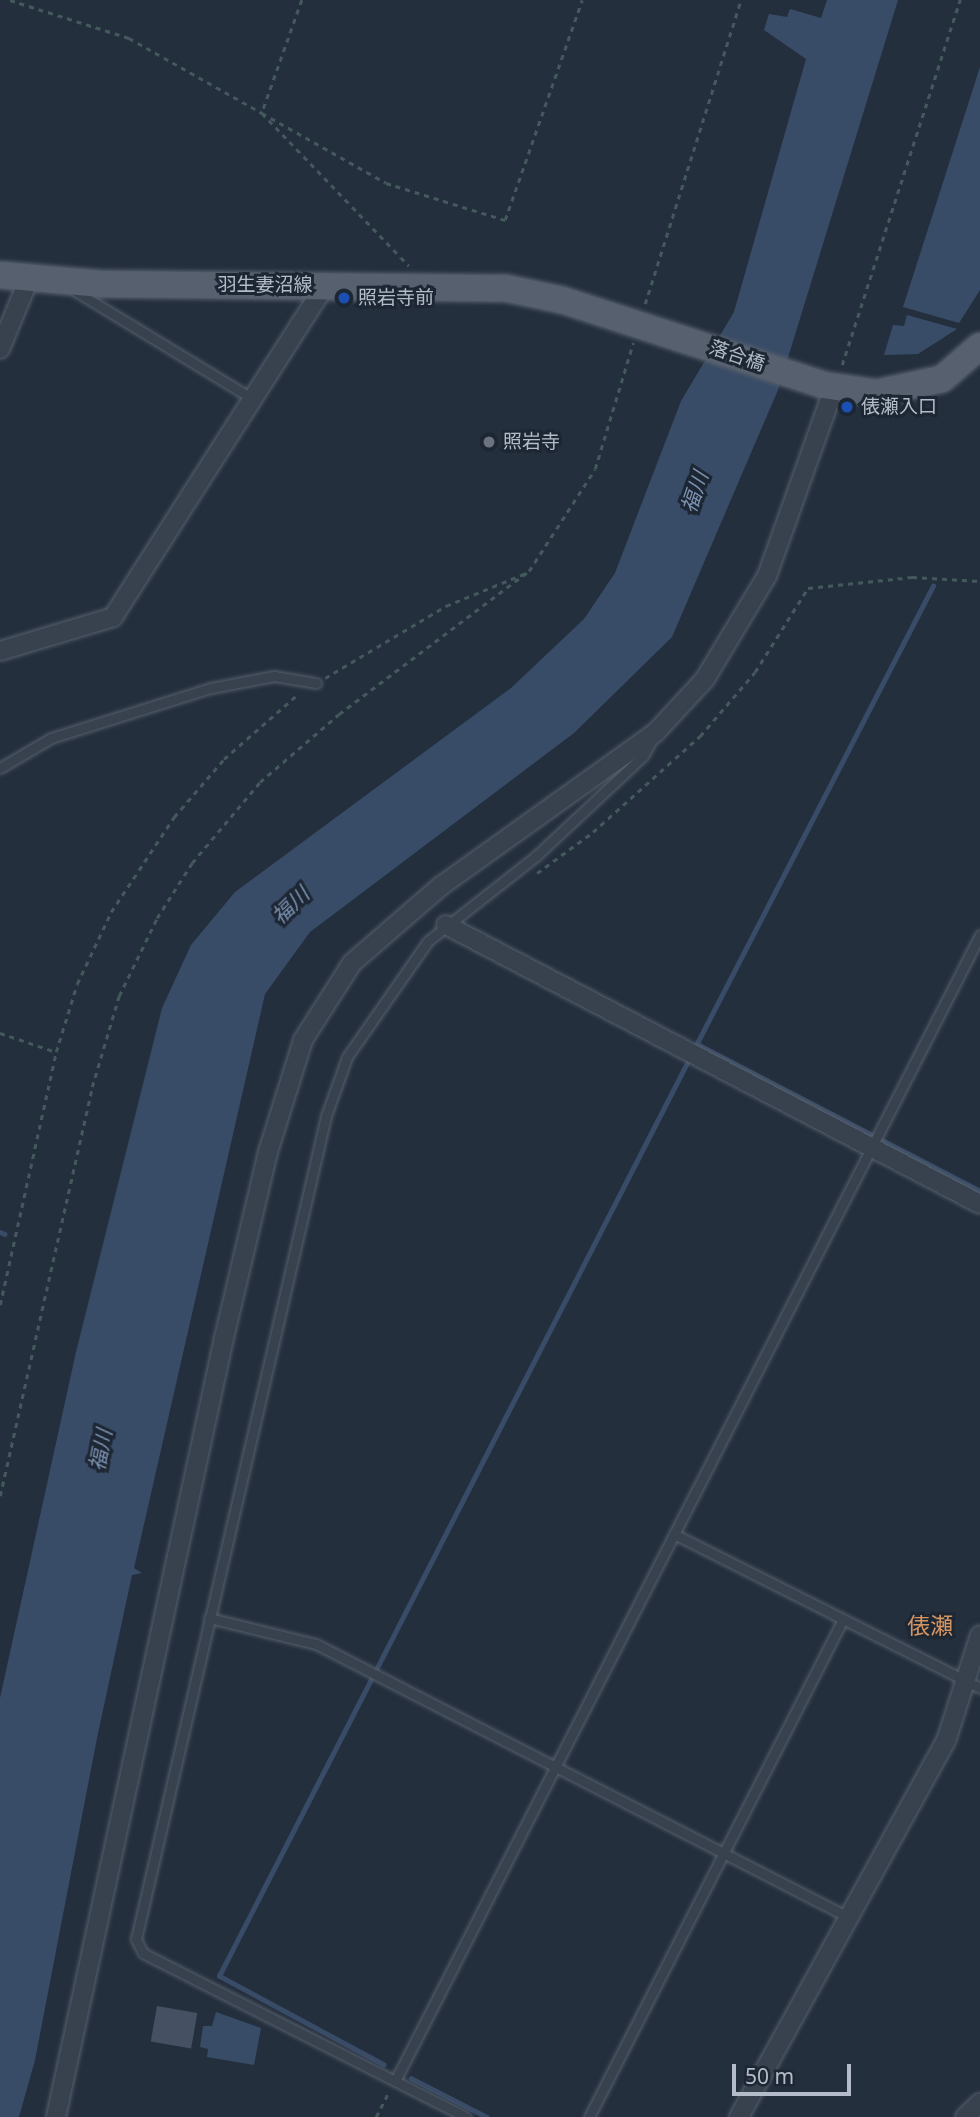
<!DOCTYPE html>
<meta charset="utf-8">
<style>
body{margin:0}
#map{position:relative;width:980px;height:2117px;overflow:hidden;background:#242f3e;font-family:"Noto Sans","Noto Sans JP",sans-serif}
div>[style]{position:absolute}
.water>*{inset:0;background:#394c67}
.stream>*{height:4.5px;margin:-2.25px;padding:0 2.25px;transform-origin:2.25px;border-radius:2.25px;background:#394c67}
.building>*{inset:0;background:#455162;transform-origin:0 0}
.path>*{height:2.5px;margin-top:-1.25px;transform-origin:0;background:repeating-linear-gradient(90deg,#44595c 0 5px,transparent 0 10px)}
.roads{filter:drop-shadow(0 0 2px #565f6c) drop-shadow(0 0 2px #565f6c)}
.lane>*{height:9px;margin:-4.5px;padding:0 4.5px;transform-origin:4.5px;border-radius:4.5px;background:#38414e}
.street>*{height:18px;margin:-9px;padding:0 9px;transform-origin:9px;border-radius:9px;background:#38414e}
.primary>*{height:26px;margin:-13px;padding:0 13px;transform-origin:13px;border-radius:13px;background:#56606e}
.dots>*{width:19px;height:19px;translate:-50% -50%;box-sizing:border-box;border:4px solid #1d2633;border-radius:50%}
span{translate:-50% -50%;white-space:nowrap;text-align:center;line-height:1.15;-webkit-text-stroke:6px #1d2633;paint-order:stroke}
.street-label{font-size:19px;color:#b4bcc9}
.poi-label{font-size:19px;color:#b4bcc9}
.left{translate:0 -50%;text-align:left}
.water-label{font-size:21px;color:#7c92b1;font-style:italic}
.quarter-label{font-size:23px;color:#d59563}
.scale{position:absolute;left:732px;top:2064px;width:119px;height:32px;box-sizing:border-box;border:4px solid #b4bcc9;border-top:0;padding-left:9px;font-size:21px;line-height:24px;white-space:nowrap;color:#b4bcc9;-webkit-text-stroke:5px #1d2633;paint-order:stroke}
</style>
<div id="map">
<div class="water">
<div style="clip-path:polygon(827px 0,898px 0,778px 390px,672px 637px,574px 733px,310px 932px,265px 994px,134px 1568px,142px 1573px,132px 1575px,97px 1738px,35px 2060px,19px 2117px,0 2117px,0 1698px,76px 1352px,162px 1008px,191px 945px,235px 892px,511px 688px,584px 619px,615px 573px,681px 401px,734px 312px,806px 59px,764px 30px,769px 14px,787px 17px,790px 9px,821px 18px)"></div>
<div style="clip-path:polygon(980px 67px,980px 290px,959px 323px,903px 307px)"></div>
<div style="clip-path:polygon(907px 315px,957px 329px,918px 354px,884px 355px,893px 325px,904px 326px)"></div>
<div style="clip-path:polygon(216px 2012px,261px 2028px,254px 2065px,207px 2057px,208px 2049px,200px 2047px,203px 2026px,212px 2026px)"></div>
</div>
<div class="stream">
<div style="left:697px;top:1044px;width:319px;rotate:27.4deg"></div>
<div style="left:694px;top:1049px;width:521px;rotate:-62.7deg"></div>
<div style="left:0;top:1232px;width:5px;rotate:22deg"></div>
<div style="left:384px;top:2065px;width:187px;rotate:-151.7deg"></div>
<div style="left:219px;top:1976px;width:1033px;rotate:-62.86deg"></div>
<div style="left:411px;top:2078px;width:85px;rotate:27.2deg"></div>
</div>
<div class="building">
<div style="left:157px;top:2006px;width:41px;height:36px;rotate:10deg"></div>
</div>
<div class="path">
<div style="left:10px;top:0;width:125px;rotate:17.7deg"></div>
<div style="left:129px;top:38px;width:153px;rotate:29.4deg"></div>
<div style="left:262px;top:113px;width:212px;rotate:46.1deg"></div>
<div style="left:302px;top:0;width:120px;rotate:109.5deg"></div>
<div style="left:262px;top:113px;width:142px;rotate:29.4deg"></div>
<div style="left:386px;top:183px;width:125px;rotate:17.3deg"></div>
<div style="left:505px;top:220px;width:233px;rotate:-70.7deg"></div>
<div style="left:645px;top:304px;width:319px;rotate:-72.5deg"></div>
<div style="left:842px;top:365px;width:384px;rotate:-72.1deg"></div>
<div style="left:325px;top:678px;width:141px;rotate:-30.8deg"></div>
<div style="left:446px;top:606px;width:87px;rotate:-22.4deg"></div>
<div style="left:537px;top:873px;width:69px;rotate:-36.2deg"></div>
<div style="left:593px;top:832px;width:144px;rotate:-41.9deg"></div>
<div style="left:700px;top:736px;width:84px;rotate:-49.3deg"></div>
<div style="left:755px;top:672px;width:99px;rotate:-57.8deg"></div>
<div style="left:808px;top:588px;width:105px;rotate:-6deg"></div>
<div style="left:912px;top:577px;width:68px;rotate:3.4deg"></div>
<div style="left:0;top:1033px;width:59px;rotate:18.7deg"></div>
<div style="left:0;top:1305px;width:259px;rotate:-77.5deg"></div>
<div style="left:56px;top:1052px;width:71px;rotate:-72.8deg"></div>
<div style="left:77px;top:984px;width:80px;rotate:-64.7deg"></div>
<div style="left:111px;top:912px;width:114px;rotate:-56.4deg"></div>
<div style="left:174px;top:817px;width:77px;rotate:-49.2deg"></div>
<div style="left:224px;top:759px;width:98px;rotate:-41.3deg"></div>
<div style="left:0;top:1496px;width:419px;rotate:-77.3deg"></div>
<div style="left:92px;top:1087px;width:95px;rotate:-73.5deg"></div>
<div style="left:119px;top:996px;width:87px;rotate:-64deg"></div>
<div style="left:157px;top:918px;width:65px;rotate:-57.5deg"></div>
<div style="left:192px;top:863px;width:106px;rotate:-50deg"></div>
<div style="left:260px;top:782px;width:104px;rotate:-40.7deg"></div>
<div style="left:339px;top:714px;width:238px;rotate:-37deg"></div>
<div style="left:529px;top:571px;width:121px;rotate:-57.1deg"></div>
<div style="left:595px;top:469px;width:132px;rotate:-73.2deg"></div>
<div style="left:376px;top:2117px;width:30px;rotate:-63deg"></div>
</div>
<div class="roads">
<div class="lane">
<div style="left:67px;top:286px;width:218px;rotate:31.3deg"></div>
<div style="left:0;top:768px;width:59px;rotate:-30.5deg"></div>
<div style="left:51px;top:738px;width:168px;rotate:-17.4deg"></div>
<div style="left:211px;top:688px;width:64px;rotate:-10.8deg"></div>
<div style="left:274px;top:676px;width:43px;rotate:9.5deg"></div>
<div style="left:674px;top:1534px;width:343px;rotate:26.7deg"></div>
<div style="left:209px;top:1618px;width:110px;rotate:13.7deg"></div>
<div style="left:316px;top:1644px;width:598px;rotate:27.16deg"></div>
<div style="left:395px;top:2081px;width:1287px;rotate:-62.96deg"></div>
<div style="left:466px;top:2117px;width:362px;rotate:-153.1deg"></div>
<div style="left:143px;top:1953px;width:16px;rotate:-117deg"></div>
<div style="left:136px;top:1939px;width:845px;rotate:-77deg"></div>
<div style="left:326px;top:1116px;width:63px;rotate:-70.4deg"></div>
<div style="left:347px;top:1057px;width:141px;rotate:-55.1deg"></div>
<div style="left:428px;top:941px;width:137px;rotate:-38.2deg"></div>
<div style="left:536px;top:856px;width:146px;rotate:-43.1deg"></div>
<div style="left:643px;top:756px;width:18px;rotate:-61deg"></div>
<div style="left:589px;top:2117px;width:555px;rotate:-62.97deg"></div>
</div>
<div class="street">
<div style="left:0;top:349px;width:76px;rotate:-67.5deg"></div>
<div style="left:0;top:651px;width:118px;rotate:-16.7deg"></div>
<div style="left:113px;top:617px;width:395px;rotate:-57.4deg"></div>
<div style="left:446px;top:925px;width:602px;rotate:27.59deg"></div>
<div style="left:56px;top:2117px;width:797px;rotate:-77.83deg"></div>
<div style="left:224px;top:1338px;width:191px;rotate:-76.7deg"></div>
<div style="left:268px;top:1152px;width:117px;rotate:-72.6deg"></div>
<div style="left:303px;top:1040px;width:91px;rotate:-57.5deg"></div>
<div style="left:352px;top:963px;width:118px;rotate:-40.9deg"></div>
<div style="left:441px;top:886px;width:264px;rotate:-35.6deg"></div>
<div style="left:656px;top:732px;width:72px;rotate:-47.2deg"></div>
<div style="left:705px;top:679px;width:120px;rotate:-59deg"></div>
<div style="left:767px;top:576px;width:200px;rotate:-70.4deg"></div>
<div style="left:739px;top:2117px;width:429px;rotate:-61.2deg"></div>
<div style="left:946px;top:1741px;width:111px;rotate:-72.2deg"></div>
<div style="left:965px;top:2117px;width:21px;rotate:-43deg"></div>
</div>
<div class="primary">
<div style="left:0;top:275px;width:101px;rotate:5.1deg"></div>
<div style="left:101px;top:284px;width:404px;rotate:0.6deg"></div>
<div style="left:505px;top:288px;width:58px;rotate:11.9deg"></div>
<div style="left:562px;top:300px;width:274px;rotate:18deg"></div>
<div style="left:823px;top:385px;width:55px;rotate:8.4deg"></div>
<div style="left:877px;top:393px;width:66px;rotate:-12.2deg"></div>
<div style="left:942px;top:379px;width:50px;rotate:-41deg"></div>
</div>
</div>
<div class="dots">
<div style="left:344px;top:298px;background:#1a4fb4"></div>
<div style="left:847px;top:407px;background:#1a4fb4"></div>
<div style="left:489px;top:442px;background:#6b7280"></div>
</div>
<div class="street-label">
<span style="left:265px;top:285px">羽生妻沼線</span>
<span style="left:737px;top:356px;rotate:19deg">落合橋</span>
</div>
<div class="poi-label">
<span class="left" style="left:358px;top:298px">照岩寺前</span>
<span class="left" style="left:861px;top:407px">俵瀬入口</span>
<span class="left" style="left:503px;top:442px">照岩寺</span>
</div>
<div class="water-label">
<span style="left:694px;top:492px;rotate:-71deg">福川</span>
<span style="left:290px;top:905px;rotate:-44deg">福川</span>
<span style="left:100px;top:1450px;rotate:-79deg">福川</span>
</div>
<div class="quarter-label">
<span style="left:930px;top:1625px">俵瀬</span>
</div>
<div class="scale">50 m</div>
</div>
